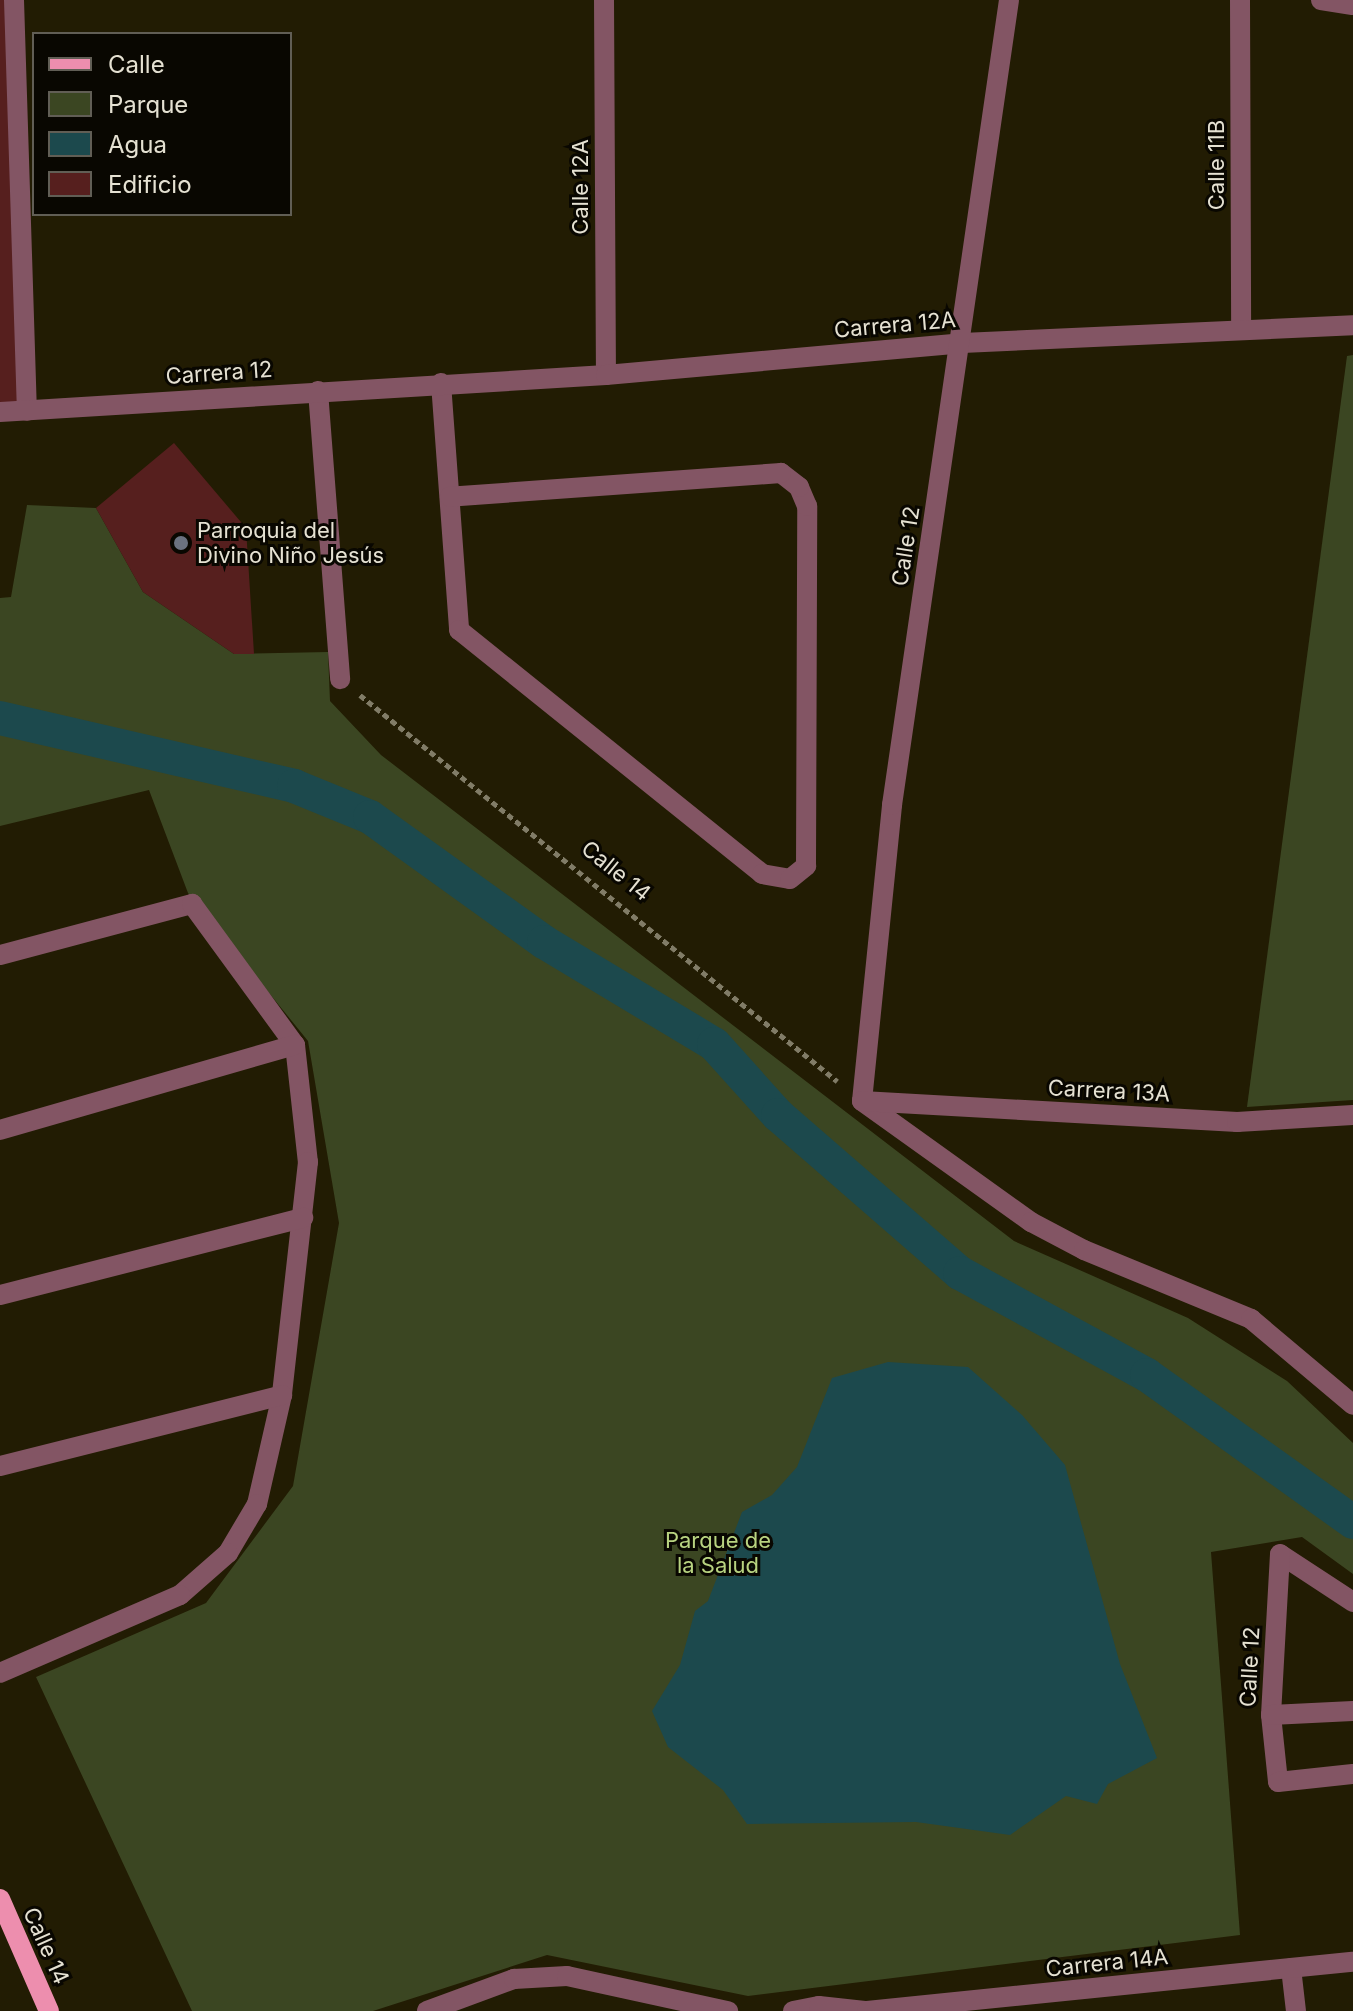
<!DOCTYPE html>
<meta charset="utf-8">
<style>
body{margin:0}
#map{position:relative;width:1353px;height:2011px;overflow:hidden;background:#221c03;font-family:Inter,sans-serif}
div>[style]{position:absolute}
.green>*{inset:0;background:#3b4622}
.water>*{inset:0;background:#1c494d}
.canal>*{height:34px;margin:-17px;padding:0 17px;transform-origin:17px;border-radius:17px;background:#1c494d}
.building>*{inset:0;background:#561f1e}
.path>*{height:5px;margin-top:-2.5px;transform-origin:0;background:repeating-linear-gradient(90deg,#817c67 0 6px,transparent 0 10px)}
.minor>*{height:20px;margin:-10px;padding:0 10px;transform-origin:10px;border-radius:10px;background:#835564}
.major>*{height:20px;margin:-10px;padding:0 10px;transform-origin:10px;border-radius:10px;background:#ed8eae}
.dots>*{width:22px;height:22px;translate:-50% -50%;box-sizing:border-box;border:4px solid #090701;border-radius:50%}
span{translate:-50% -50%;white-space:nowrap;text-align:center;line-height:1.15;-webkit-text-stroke:6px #090701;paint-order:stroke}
.street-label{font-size:22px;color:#e5e1d2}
.poi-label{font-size:22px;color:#e5e1d2}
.left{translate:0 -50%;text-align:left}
.park-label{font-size:22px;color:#b8d380}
.legend{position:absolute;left:32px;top:32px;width:260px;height:184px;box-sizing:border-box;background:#090701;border:2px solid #615e55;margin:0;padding:10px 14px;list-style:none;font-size:24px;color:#e5e1d2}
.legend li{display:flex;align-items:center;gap:16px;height:40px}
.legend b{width:40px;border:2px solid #615e55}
</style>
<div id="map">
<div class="green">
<div style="clip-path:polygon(1353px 355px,1353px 1100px,1247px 1107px,1347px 356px)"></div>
<div style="clip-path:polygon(27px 505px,96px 508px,143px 592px,234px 654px,328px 652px,330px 701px,381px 755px,1014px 1241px,1188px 1318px,1287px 1381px,1353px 1443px,1353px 1574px,1302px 1537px,1211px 1552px,1240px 1935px,748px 1996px,547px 1955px,373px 2011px,192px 2011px,36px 1677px,206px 1603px,293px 1486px,339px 1223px,308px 1041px,188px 893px,149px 790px,0 826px,0 598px,11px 597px)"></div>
</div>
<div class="water">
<div style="clip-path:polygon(888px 1362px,968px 1367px,1022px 1415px,1065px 1465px,1120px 1664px,1157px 1758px,1108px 1784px,1097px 1804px,1066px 1796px,1010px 1835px,916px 1822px,747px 1824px,723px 1790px,668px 1747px,652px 1711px,680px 1665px,695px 1611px,708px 1601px,742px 1512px,772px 1495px,797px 1467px,832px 1378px)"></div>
</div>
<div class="canal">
<div style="left:0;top:718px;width:302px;rotate:13deg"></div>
<div style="left:294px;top:786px;width:82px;rotate:22.2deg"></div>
<div style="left:370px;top:817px;width:214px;rotate:35.7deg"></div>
<div style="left:544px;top:942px;width:198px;rotate:31deg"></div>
<div style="left:714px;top:1044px;width:96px;rotate:48deg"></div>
<div style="left:778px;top:1115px;width:241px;rotate:41deg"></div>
<div style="left:960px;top:1273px;width:213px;rotate:28.6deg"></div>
<div style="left:1147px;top:1375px;width:253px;rotate:35.5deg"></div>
</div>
<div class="building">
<div style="clip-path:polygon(0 0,14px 0,27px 411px,0 412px)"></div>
<div style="clip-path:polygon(174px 443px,246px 528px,254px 654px,234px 654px,143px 592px,96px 508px)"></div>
</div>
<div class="path">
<div style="left:360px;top:695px;width:614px;rotate:38.98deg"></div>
</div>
<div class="minor">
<div style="left:14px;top:0;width:411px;rotate:88.2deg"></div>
<div style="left:604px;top:0;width:375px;rotate:89.7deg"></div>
<div style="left:1240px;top:0;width:330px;rotate:89.8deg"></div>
<div style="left:1321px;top:0;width:32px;rotate:9deg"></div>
<div style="left:441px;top:383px;width:248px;rotate:85.8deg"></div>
<div style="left:459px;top:630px;width:389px;rotate:38.8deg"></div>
<div style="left:762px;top:874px;width:28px;rotate:10deg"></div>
<div style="left:790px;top:879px;width:21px;rotate:-39deg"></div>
<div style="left:806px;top:866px;width:360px;rotate:-89.8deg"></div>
<div style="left:807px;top:506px;width:21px;rotate:-113deg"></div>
<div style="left:799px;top:487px;width:23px;rotate:-142deg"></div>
<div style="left:781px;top:473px;width:332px;rotate:175.9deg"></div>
<div style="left:318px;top:391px;width:289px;rotate:85.6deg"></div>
<div style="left:0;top:412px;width:607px;rotate:-3.49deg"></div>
<div style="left:606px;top:375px;width:357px;rotate:-5.1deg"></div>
<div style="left:962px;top:343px;width:391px;rotate:-2.6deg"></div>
<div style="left:0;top:955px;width:199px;rotate:-14.9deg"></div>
<div style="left:192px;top:904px;width:175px;rotate:53.9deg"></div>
<div style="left:295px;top:1045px;width:118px;rotate:83.7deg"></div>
<div style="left:308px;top:1162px;width:234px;rotate:96.4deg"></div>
<div style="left:282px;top:1395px;width:112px;rotate:102.9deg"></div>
<div style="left:257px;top:1504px;width:57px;rotate:120.6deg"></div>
<div style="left:228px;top:1553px;width:64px;rotate:138.8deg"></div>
<div style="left:180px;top:1595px;width:196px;rotate:156.6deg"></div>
<div style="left:862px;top:1101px;width:298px;rotate:-84.2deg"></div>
<div style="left:892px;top:805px;width:813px;rotate:-81.73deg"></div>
<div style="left:862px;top:1101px;width:208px;rotate:35.6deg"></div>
<div style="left:1031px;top:1222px;width:60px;rotate:27.8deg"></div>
<div style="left:1084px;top:1250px;width:181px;rotate:22.4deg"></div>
<div style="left:1251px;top:1319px;width:133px;rotate:40.1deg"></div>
<div style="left:862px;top:1101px;width:376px;rotate:3.2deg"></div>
<div style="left:1237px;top:1122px;width:116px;rotate:-3.5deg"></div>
<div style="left:0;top:1130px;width:307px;rotate:-16.1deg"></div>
<div style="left:0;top:1295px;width:313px;rotate:-14.3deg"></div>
<div style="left:0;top:1466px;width:291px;rotate:-14.1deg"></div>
<div style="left:1353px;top:1602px;width:87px;rotate:-146.7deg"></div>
<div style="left:1280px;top:1554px;width:161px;rotate:93.2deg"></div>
<div style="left:1271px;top:1715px;width:67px;rotate:84deg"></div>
<div style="left:1278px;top:1782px;width:75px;rotate:-6.1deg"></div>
<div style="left:1271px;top:1715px;width:82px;rotate:-2.8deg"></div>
<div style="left:1291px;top:1968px;width:43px;rotate:83.4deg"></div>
<div style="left:427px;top:2011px;width:93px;rotate:-20.2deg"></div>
<div style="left:514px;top:1979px;width:53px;rotate:-3.2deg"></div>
<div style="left:567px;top:1976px;width:165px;rotate:12.3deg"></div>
<div style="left:793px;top:2011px;width:26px;rotate:-11deg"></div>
<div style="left:819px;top:2006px;width:46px;rotate:6.2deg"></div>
<div style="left:867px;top:2011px;width:488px;rotate:-5.8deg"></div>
</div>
<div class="major">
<div style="left:0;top:1899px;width:122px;rotate:66.4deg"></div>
</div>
<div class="dots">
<div style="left:181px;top:543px;background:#6b7280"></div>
</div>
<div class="street-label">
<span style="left:1217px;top:165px;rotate:-90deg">Calle 11B</span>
<span style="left:581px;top:187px;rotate:-90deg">Calle 12A</span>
<span style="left:895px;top:325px;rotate:-5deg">Carrera 12A</span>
<span style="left:219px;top:373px;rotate:-4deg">Carrera 12</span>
<span style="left:906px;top:546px;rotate:-81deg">Calle 12</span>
<span style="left:616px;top:871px;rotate:39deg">Calle 14</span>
<span style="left:1109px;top:1091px;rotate:3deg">Carrera 13A</span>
<span style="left:1250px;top:1667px;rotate:-87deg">Calle 12</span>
<span style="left:46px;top:1946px;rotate:66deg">Calle 14</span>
<span style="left:1107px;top:1963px;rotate:-6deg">Carrera 14A</span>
</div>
<div class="poi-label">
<span class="left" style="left:197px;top:543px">Parroquia del<br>Divino Niño Jesús</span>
</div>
<div class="park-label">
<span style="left:718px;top:1553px">Parque de<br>la Salud</span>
</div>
<ul class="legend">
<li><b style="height:10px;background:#ed8eae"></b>Calle</li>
<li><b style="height:22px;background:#3b4622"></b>Parque</li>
<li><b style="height:22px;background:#1c494d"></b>Agua</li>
<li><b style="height:22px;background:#561f1e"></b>Edificio</li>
</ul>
</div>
